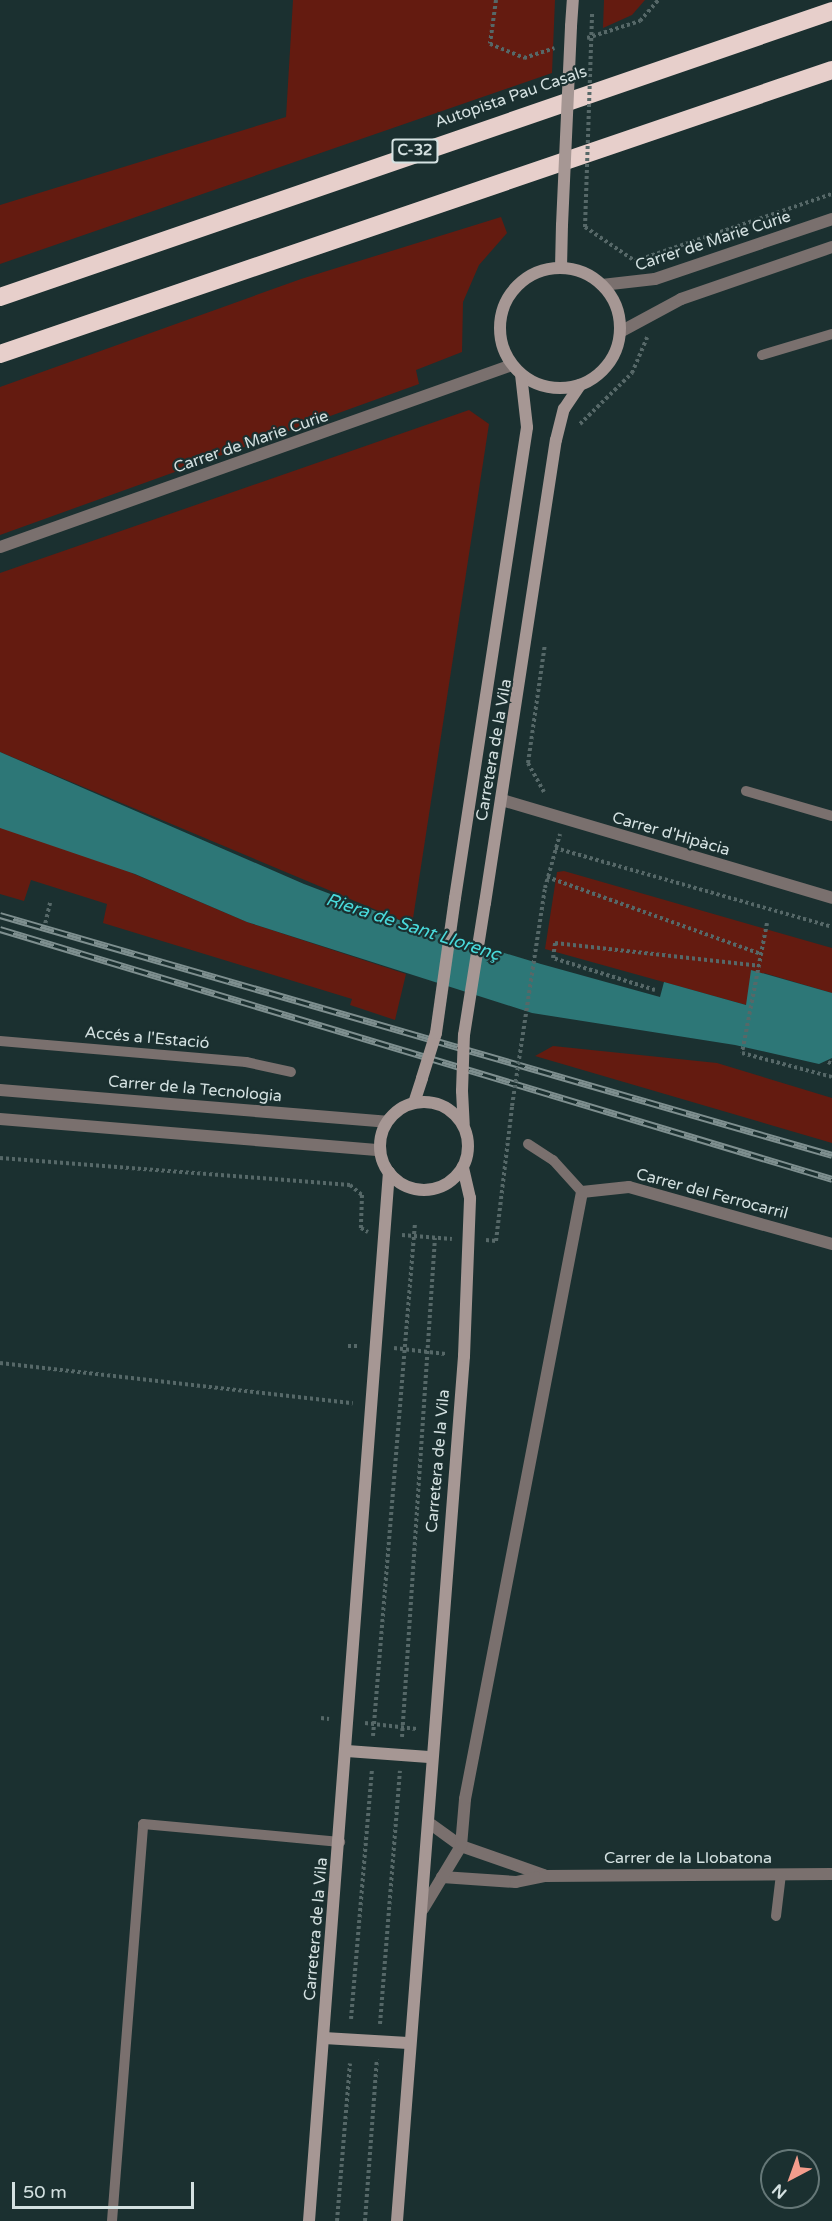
<!DOCTYPE html>
<meta charset="utf-8">
<style>
body{margin:0}
#map{position:relative;width:832px;height:2221px;overflow:hidden;background:#1b3030;font-family:"Varela Round",sans-serif}
div>[style]{position:absolute}
.green>*{inset:0;background:#641b10}
.water>*{inset:0;background:#2d7777}
.path>*{height:4px;margin-top:-2px;transform-origin:0;background:repeating-linear-gradient(90deg,#566868 0 3px,transparent 0 6px)}
.lane>*{height:10px;margin:-5px;padding:0 5px;transform-origin:5px;border-radius:5px;background:#7a706e}
.street>*{height:12px;margin:-6px;padding:0 6px;transform-origin:6px;border-radius:6px;background:#7a706e}
.secondary>*{height:12px;margin:-6px;padding:0 6px;transform-origin:6px;border-radius:6px;background:#a69794}
.secondary>.ring{margin:-6px;padding:0;box-sizing:content-box;background:none;border:12px solid #a69794;border-radius:50%}
.highway>*{height:18px;margin:-9px;padding:0 9px;transform-origin:9px;border-radius:9px;background:#e7cfcb}
.rail>*{height:7px;margin-top:-3.5px;transform-origin:0;background:repeating-linear-gradient(90deg,#1b3030 0 14px,#7e8f8f 0 28px);box-sizing:border-box;border-block:2px solid #7e8f8f}
.path-bridge>*{height:4px;margin-top:-2px;transform-origin:0;background:repeating-linear-gradient(90deg,#566868 0 3px,transparent 0 6px)}
.secondary-bridge>*{height:12px;margin:-6px;padding:0 6px;transform-origin:6px;border-radius:6px;background:#a69794}
span{translate:-50% -50%;white-space:nowrap;text-align:center;line-height:1.15;-webkit-text-stroke:4.5px #1b3030;paint-order:stroke}
.shield-label span{padding:2px 4px;background:#1b3030;border:2px solid;border-radius:4px;-webkit-text-stroke-width:0}
.shield-label{font-size:15px;color:#d4e1e1;font-weight:700}
.street-label{font-size:16px;color:#d4e1e1}
.water-label{font-size:18px;color:#49dadb;font-style:italic}
.north{position:absolute;left:760px;top:2149px;width:60px;height:60px;box-sizing:border-box;background:#1b3030;border:2px solid #657777;border-radius:50%;rotate:221deg;font-size:16px;font-weight:700;line-height:24px;text-align:center;color:#d4e1e1}
.north::after{content:'';display:block;margin:auto;width:21px;height:27px;background:#f49d8c;clip-path:polygon(50% 0,100% 100%,50% 72%,0 100%)}
.scale{position:absolute;left:12px;top:2182px;width:182px;height:27px;box-sizing:border-box;border:3px solid #d4e1e1;border-top:0;padding-left:8px;font-size:18px;line-height:21px;white-space:nowrap;color:#d4e1e1;-webkit-text-stroke:4px #1b3030;paint-order:stroke}
</style>
<div id="map">
<div class="green">
<div style="clip-path:polygon(293px 0,555px 0,552px 73px,0 264px,0 205px,286px 117px)"></div>
<div style="clip-path:polygon(604px 0,645px 0,632px 15px,603px 28px)"></div>
<div style="clip-path:polygon(501px 217px,507px 233px,479px 265px,463px 302px,462px 352px,416px 370px,419px 384px,0 535px,0 387px,301px 279px)"></div>
<div style="clip-path:polygon(469px 410px,489px 424px,412px 925px,0 752px,0 573px)"></div>
<div style="clip-path:polygon(0 817px,247px 922px,406px 974px,395px 1020px,350px 1005px,352px 999px,103px 923px,107px 904px,31px 880px,24px 901px,0 894px)"></div>
<div style="clip-path:polygon(564px 871px,832px 948px,832px 993px,764px 973px,757px 1008px,545px 949px,557px 872px)"></div>
<div style="clip-path:polygon(553px 1046px,717px 1063px,832px 1098px,832px 1143px,535px 1056px)"></div>
</div>
<div class="water">
<div style="clip-path:polygon(0 752px,304px 884px,412px 925px,541px 964px,660px 997px,664px 982px,746px 1005px,751px 970px,832px 993px,832px 1058px,819px 1064px,735px 1045px,532px 1013px,247px 922px,135px 874px,0 828px)"></div>
</div>
<div class="path">
<div style="left:496px;top:0;width:44px;rotate:97.8deg"></div>
<div style="left:490px;top:44px;width:37px;rotate:22deg"></div>
<div style="left:524px;top:58px;width:32px;rotate:-18deg"></div>
<div style="left:587px;top:38px;width:56px;rotate:-17.8deg"></div>
<div style="left:640px;top:21px;width:28px;rotate:-49deg"></div>
<div style="left:585px;top:227px;width:60px;rotate:34.2deg"></div>
<div style="left:635px;top:261px;width:208px;rotate:-18.8deg"></div>
<div style="left:580px;top:424px;width:73px;rotate:-44.4deg"></div>
<div style="left:632px;top:373px;width:39px;rotate:-67deg"></div>
<div style="left:544px;top:792px;width:33px;rotate:-119deg"></div>
<div style="left:528px;top:763px;width:120px;rotate:-81.9deg"></div>
<div style="left:555px;top:848px;width:288px;rotate:15.9deg"></div>
<div style="left:547px;top:877px;width:227px;rotate:19.8deg"></div>
<div style="left:545px;top:888px;width:56px;rotate:-74.5deg"></div>
<div style="left:767px;top:923px;width:132px;rotate:100.9deg"></div>
<div style="left:742px;top:1053px;width:93px;rotate:14.9deg"></div>
<div style="left:44px;top:929px;width:27px;rotate:-77deg"></div>
<div style="left:655px;top:990px;width:107px;rotate:-162.6deg"></div>
<div style="left:553px;top:958px;width:15px;rotate:-82deg"></div>
<div style="left:555px;top:943px;width:205px;rotate:6.4deg"></div>
<div style="left:828px;top:1062px;width:4px;rotate:27deg"></div>
<div style="left:0;top:1158px;width:351px;rotate:4.4deg"></div>
<div style="left:350px;top:1185px;width:16px;rotate:40deg"></div>
<div style="left:362px;top:1195px;width:33px;rotate:92deg"></div>
<div style="left:361px;top:1228px;width:8px;rotate:30deg"></div>
<div style="left:402px;top:1235px;width:50px;rotate:4.6deg"></div>
<div style="left:486px;top:1240px;width:10px;rotate:6deg"></div>
<div style="left:496px;top:1241px;width:136px;rotate:-83.2deg"></div>
<div style="left:348px;top:1346px;width:11px"></div>
<div style="left:394px;top:1348px;width:52px;rotate:6.6deg"></div>
<div style="left:0;top:1363px;width:355px;rotate:6.5deg"></div>
<div style="left:321px;top:1718px;width:8px;rotate:7deg"></div>
<div style="left:365px;top:1723px;width:52px;rotate:6.6deg"></div>
<div style="left:373px;top:1736px;width:515px;rotate:-85.32deg"></div>
<div style="left:402px;top:1737px;width:500px;rotate:-86.22deg"></div>
<div style="left:351px;top:2019px;width:249px;rotate:-85.2deg"></div>
<div style="left:380px;top:2024px;width:254px;rotate:-85.5deg"></div>
<div style="left:337px;top:2221px;width:158px;rotate:-85.3deg"></div>
<div style="left:365px;top:2221px;width:162px;rotate:-85.8deg"></div>
</div>
<div class="lane">
<div style="left:762px;top:355px;width:73px;rotate:-16.7deg"></div>
<div style="left:746px;top:791px;width:90px;rotate:16.2deg"></div>
<div style="left:0;top:1041px;width:247px;rotate:4.9deg"></div>
<div style="left:246px;top:1062px;width:46px;rotate:12.5deg"></div>
<div style="left:528px;top:1144px;width:30px;rotate:33deg"></div>
<div style="left:553px;top:1160px;width:43px;rotate:47.8deg"></div>
<div style="left:776px;top:1916px;width:42px;rotate:-83.2deg"></div>
<div style="left:112px;top:2221px;width:398px;rotate:-85.5deg"></div>
<div style="left:143px;top:1824px;width:198px;rotate:5.2deg"></div>
</div>
<div class="street">
<div style="left:602px;top:285px;width:53px;rotate:-6.5deg"></div>
<div style="left:655px;top:279px;width:187px;rotate:-18.7deg"></div>
<div style="left:620px;top:332px;width:69px;rotate:-28.4deg"></div>
<div style="left:681px;top:299px;width:160px;rotate:-19deg"></div>
<div style="left:0;top:547px;width:543px;rotate:-19.57deg"></div>
<div style="left:502px;top:800px;width:344px;rotate:16.5deg"></div>
<div style="left:0;top:1090px;width:388px;rotate:4.7deg"></div>
<div style="left:0;top:1119px;width:381px;rotate:4.7deg"></div>
<div style="left:432px;top:1825px;width:36px;rotate:36deg"></div>
<div style="left:461px;top:1846px;width:88px;rotate:19.3deg"></div>
<div style="left:442px;top:1877px;width:74px;rotate:3.9deg"></div>
<div style="left:516px;top:1882px;width:30px;rotate:-12deg"></div>
<div style="left:545px;top:1876px;width:287px;rotate:-0.4deg"></div>
<div style="left:423px;top:1909px;width:74px;rotate:-58.9deg"></div>
<div style="left:461px;top:1846px;width:47px;rotate:-85.1deg"></div>
<div style="left:465px;top:1799px;width:618px;rotate:-79.09deg"></div>
<div style="left:582px;top:1192px;width:47px;rotate:-6.1deg"></div>
<div style="left:629px;top:1187px;width:211px;rotate:15.7deg"></div>
</div>
<div class="secondary">
<div style="left:571px;top:26px;width:26px;rotate:-86deg"></div>
<div class="ring" style="left:500px;top:268px;width:108px;height:108px"></div>
<div style="left:561px;top:268px;width:43px;rotate:-88.7deg"></div>
<div style="left:455px;top:898px;width:476px;rotate:-81.3deg"></div>
<div style="left:527px;top:427px;width:53px;rotate:-96.5deg"></div>
<div style="left:485px;top:903px;width:468px;rotate:-81.3deg"></div>
<div style="left:556px;top:440px;width:32px;rotate:-76deg"></div>
<div style="left:564px;top:409px;width:29px;rotate:-56deg"></div>
<div style="left:462px;top:1091px;width:33px;rotate:87deg"></div>
<div class="ring" style="left:380px;top:1102px;width:76px;height:76px"></div>
<div style="left:414px;top:1103px;width:26px;rotate:-72deg"></div>
<div style="left:347px;top:1751px;width:82px;rotate:4.2deg"></div>
<div style="left:324px;top:2038px;width:84px;rotate:3.4deg"></div>
<div style="left:309px;top:2221px;width:1052px;rotate:-85.64deg"></div>
<div style="left:397px;top:2221px;width:868px;rotate:-85.57deg"></div>
<div style="left:464px;top:1356px;width:158px;rotate:-87.8deg"></div>
<div style="left:470px;top:1198px;width:32px;rotate:-103deg"></div>
</div>
<div class="highway">
<div style="left:0;top:297px;width:880px;rotate:-18.97deg"></div>
<div style="left:0;top:354px;width:879px;rotate:-18.85deg"></div>
</div>
<div class="rail">
<div style="left:0;top:915px;width:866px;rotate:16.09deg"></div>
<div style="left:0;top:929px;width:869px;rotate:16.72deg"></div>
</div>
<div class="path-bridge">
<div style="left:585px;top:227px;width:216px;rotate:-88.1deg"></div>
<div style="left:512px;top:1106px;width:220px;rotate:-81.4deg"></div>
</div>
<div class="secondary-bridge">
<div style="left:562px;top:225px;width:199px;rotate:-87.4deg"></div>
<div style="left:422px;top:1078px;width:47px;rotate:-72.7deg"></div>
<div style="left:436px;top:1033px;width:136px;rotate:-82deg"></div>
<div style="left:462px;top:1091px;width:56px;rotate:-88deg"></div>
<div style="left:464px;top:1035px;width:134px;rotate:-81deg"></div>
</div>
<div class="shield-label">
<span style="left:415px;top:151px">C-32</span>
</div>
<div class="street-label">
<span style="left:511px;top:97px;rotate:-19deg">Autopista Pau Casals</span>
<span style="left:713px;top:241px;rotate:-18deg">Carrer de Marie Curie</span>
<span style="left:251px;top:442px;rotate:-19deg">Carrer de Marie Curie</span>
<span style="left:494px;top:750px;rotate:-80deg">Carretera de la Vila</span>
<span style="left:671px;top:834px;rotate:16deg">Carrer d'Hipàcia</span>
<span style="left:147px;top:1038px;rotate:5deg">Accés a l'Estació</span>
<span style="left:195px;top:1089px;rotate:5deg">Carrer de la Tecnologia</span>
<span style="left:712px;top:1194px;rotate:15deg">Carrer del Ferrocarril</span>
<span style="left:438px;top:1461px;rotate:-85deg">Carretera de la Vila</span>
<span style="left:688px;top:1858px">Carrer de la Llobatona</span>
<span style="left:316px;top:1929px;rotate:-85deg">Carretera de la Vila</span>
</div>
<div class="water-label">
<span style="left:413px;top:927px;rotate:18deg">Riera de Sant Llorenç</span>
</div>
<div class="north">N</div>
<div class="scale">50 m</div>
</div>
